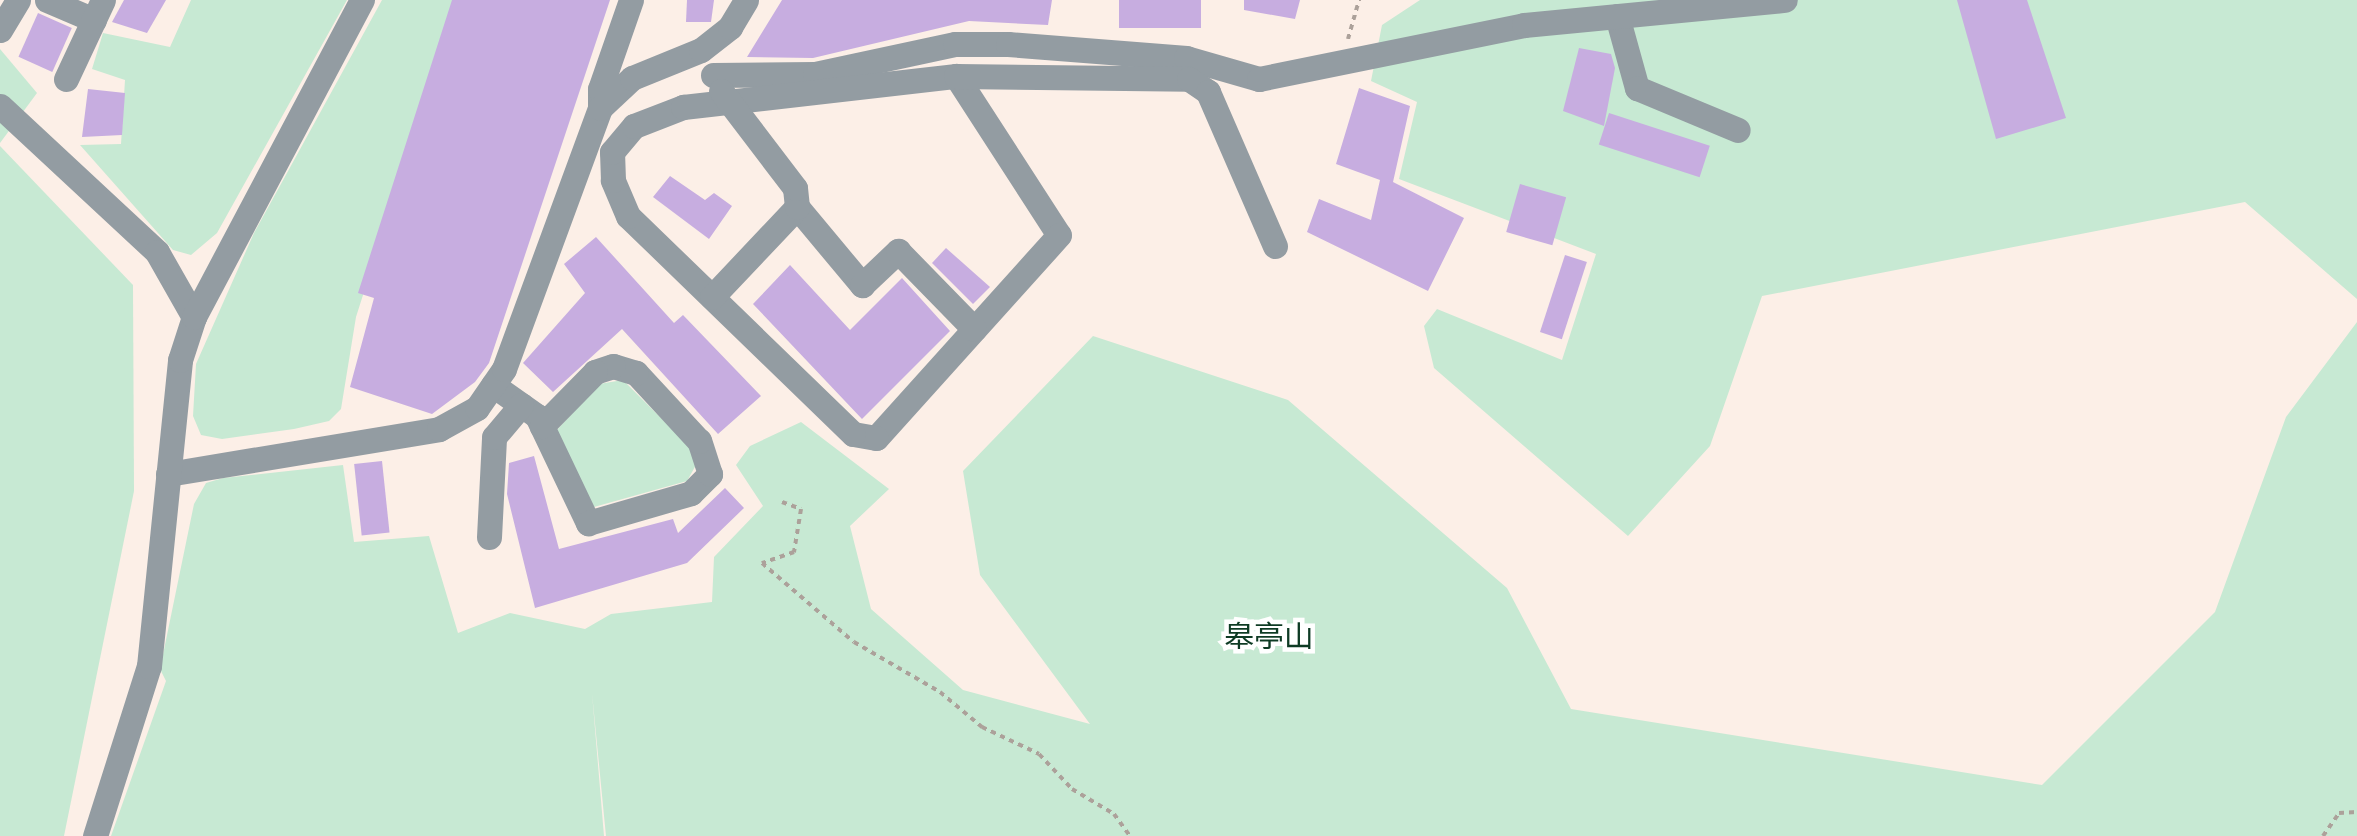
<!DOCTYPE html>
<meta charset="utf-8">
<style>
body{margin:0}
#map{position:relative;width:2357px;height:836px;overflow:hidden;background:#fcefe7;font-family:Overpass,"Noto Sans SC",sans-serif}
div>[style]{position:absolute}
.green>*{inset:0;background:#c7e9d3}
.building>*{inset:0;background:#c7ade0;transform-origin:0 0}
.path>*{height:4px;margin-top:-2px;transform-origin:0;background:repeating-linear-gradient(90deg,#aca19a 0 5px,transparent 0 10px)}
.minor>*{height:25px;margin:-12.5px;padding:0 12.5px;transform-origin:12.5px;border-radius:12.5px;background:#939ca2}
span{translate:-50% -50%;white-space:nowrap;text-align:center;line-height:1.15;-webkit-text-stroke:9px #fff;paint-order:stroke}
.park-label{font-size:30px;color:#0e3b24}
</style>
<div id="map">
<div class="green">
<div style="clip-path:polygon(191px 0,347px 0,217px 233px,191px 255px,173px 250px,80px 145px,121px 144px,125px 80px,92px 69px,103px 33px,170px 47px)"></div>
<div style="clip-path:polygon(382px 0,457px 0,356px 317px,341px 409px,329px 421px,294px 429px,222px 439px,201px 435px,193px 416px,196px 364px,254px 233px)"></div>
<div style="clip-path:polygon(1420px 0,2357px 0,2357px 299px,2245px 202px,1762px 296px,1710px 446px,1628px 536px,1434px 368px,1424px 326px,1437px 309px,1562px 360px,1596px 254px,1399px 179px,1417px 102px,1371px 81px,1382px 25px)"></div>
<div style="clip-path:polygon(0 49px,37px 93px,0 143px)"></div>
<div style="clip-path:polygon(0 146px,133px 285px,134px 491px,64px 836px,0 836px)"></div>
<div style="clip-path:polygon(2357px 322px,2357px 836px,606px 836px,592px 693px,604px 836px,111px 836px,166px 681px,160px 669px,194px 504px,206px 483px,223px 478px,343px 465px,354px 542px,429px 536px,458px 633px,510px 613px,585px 629px,611px 614px,712px 602px,714px 557px,763px 506px,736px 465px,750px 446px,801px 422px,889px 489px,850px 526px,871px 609px,963px 690px,1090px 724px,980px 575px,963px 471px,1093px 336px,1288px 400px,1507px 588px,1571px 709px,2042px 785px,2215px 612px,2286px 417px)"></div>
<div style="clip-path:polygon(623px 380px,689px 446px,696px 465px,687px 481px,594px 507px,556px 431px,599px 384px)"></div>
</div>
<div class="building">
<div style="clip-path:polygon(124px 0,166px 0,147px 33px,112px 22px)"></div>
<div style="clip-path:polygon(452px 0,610px 0,489px 363px,475px 382px,432px 414px,350px 387px,374px 298px,358px 293px)"></div>
<div style="clip-path:polygon(687px 0,714px 0,711px 22px,686px 22px)"></div>
<div style="clip-path:polygon(782px 0,1052px 0,1048px 25px,969px 21px,813px 58px,747px 57px)"></div>
<div style="left:1119px;top:0;width:82px;height:28px"></div>
<div style="clip-path:polygon(1244px 0,1300px 0,1295px 19px,1244px 10px)"></div>
<div style="clip-path:polygon(1957px 0,2027px 0,2066px 118px,1996px 139px)"></div>
<div style="left:38px;top:13px;width:37px;height:48px;rotate:24deg"></div>
<div style="clip-path:polygon(1579px 48px,1611px 54px,1615px 68px,1604px 126px,1563px 111px)"></div>
<div style="clip-path:polygon(1359px 88px,1410px 106px,1393px 182px,1464px 218px,1428px 291px,1307px 232px,1319px 199px,1371px 220px,1380px 180px,1336px 164px)"></div>
<div style="clip-path:polygon(88px 89px,125px 93px,122px 135px,82px 137px)"></div>
<div style="left:1609px;top:113px;width:106px;height:33px;rotate:18deg"></div>
<div style="clip-path:polygon(670px 176px,705px 200px,714px 193px,732px 206px,709px 239px,653px 197px)"></div>
<div style="left:1520px;top:184px;width:48px;height:50px;rotate:16deg"></div>
<div style="clip-path:polygon(596px 237px,674px 323px,683px 315px,761px 396px,718px 434px,622px 329px,553px 392px,523px 363px,585px 293px,564px 264px)"></div>
<div style="clip-path:polygon(946px 248px,990px 287px,973px 304px,932px 263px)"></div>
<div style="left:1565px;top:255px;width:23px;height:81px;rotate:18deg"></div>
<div style="clip-path:polygon(790px 265px,850px 330px,902px 278px,950px 331px,862px 419px,753px 304px)"></div>
<div style="clip-path:polygon(534px 456px,559px 549px,673px 519px,678px 533px,725px 488px,744px 508px,687px 563px,535px 608px,507px 494px,509px 463px)"></div>
<div style="left:382px;top:461px;width:72px;height:28px;rotate:84deg"></div>
</div>
<div class="path">
<div style="left:1348px;top:39px;width:41px;rotate:-74.2deg"></div>
<div style="left:782px;top:502px;width:20px;rotate:20deg"></div>
<div style="left:801px;top:509px;width:44px;rotate:99.2deg"></div>
<div style="left:794px;top:552px;width:34px;rotate:161deg"></div>
<div style="left:762px;top:563px;width:121px;rotate:40.7deg"></div>
<div style="left:854px;top:642px;width:99px;rotate:30.2deg"></div>
<div style="left:940px;top:692px;width:55px;rotate:39.8deg"></div>
<div style="left:982px;top:727px;width:63px;rotate:25.3deg"></div>
<div style="left:1039px;top:754px;width:48px;rotate:46.7deg"></div>
<div style="left:1072px;top:789px;width:49px;rotate:30.8deg"></div>
<div style="left:1114px;top:814px;width:27px;rotate:54deg"></div>
<div style="left:2323px;top:836px;width:28px;rotate:-55deg"></div>
<div style="left:2339px;top:813px;width:18px;rotate:-3deg"></div>
</div>
<div class="minor">
<div style="left:47px;top:0;width:51px;rotate:23.1deg"></div>
<div style="left:1617px;top:16px;width:75px;rotate:74.5deg"></div>
<div style="left:1637px;top:88px;width:109px;rotate:22.6deg"></div>
<div style="left:0;top:30px;width:35px;rotate:-59deg"></div>
<div style="left:713px;top:75px;width:102px;rotate:-0.6deg"></div>
<div style="left:815px;top:74px;width:143px;rotate:-12.1deg"></div>
<div style="left:955px;top:44px;width:53px"></div>
<div style="left:1008px;top:44px;width:179px;rotate:4.5deg"></div>
<div style="left:1186px;top:58px;width:76px;rotate:16deg"></div>
<div style="left:1259px;top:79px;width:270px;rotate:-11.5deg"></div>
<div style="left:1524px;top:25px;width:262px;rotate:-5.5deg"></div>
<div style="left:956px;top:76px;width:189px;rotate:57.1deg"></div>
<div style="left:1059px;top:235px;width:273px;rotate:132deg"></div>
<div style="left:876px;top:438px;width:23px;rotate:-170deg"></div>
<div style="left:853px;top:434px;width:313px;rotate:-135.9deg"></div>
<div style="left:628px;top:216px;width:39px;rotate:-113deg"></div>
<div style="left:613px;top:180px;width:28px;rotate:-92deg"></div>
<div style="left:612px;top:152px;width:34px;rotate:-50deg"></div>
<div style="left:634px;top:126px;width:53px;rotate:-21.2deg"></div>
<div style="left:683px;top:107px;width:275px;rotate:-6.5deg"></div>
<div style="left:956px;top:76px;width:233px;rotate:0.7deg"></div>
<div style="left:1189px;top:79px;width:23px;rotate:34deg"></div>
<div style="left:1208px;top:92px;width:168px;rotate:66.5deg"></div>
<div style="left:66px;top:79px;width:87px;rotate:-64.9deg"></div>
<div style="left:0;top:106px;width:214px;rotate:42.9deg"></div>
<div style="left:157px;top:252px;width:75px;rotate:60.4deg"></div>
<div style="left:600px;top:108px;width:19px;rotate:-90deg"></div>
<div style="left:600px;top:89px;width:94px;rotate:-70.8deg"></div>
<div style="left:797px;top:207px;width:102px;rotate:50.2deg"></div>
<div style="left:862px;top:285px;width:50px;rotate:-43.4deg"></div>
<div style="left:898px;top:251px;width:109px;rotate:45.7deg"></div>
<div style="left:712px;top:297px;width:124px;rotate:-46.6deg"></div>
<div style="left:797px;top:207px;width:19px;rotate:-96deg"></div>
<div style="left:795px;top:188px;width:122px;rotate:-127.3deg"></div>
<div style="left:493px;top:385px;width:54px;rotate:35.2deg"></div>
<div style="left:537px;top:416px;width:119px;rotate:64.5deg"></div>
<div style="left:588px;top:523px;width:107px;rotate:-16.2deg"></div>
<div style="left:691px;top:493px;width:27px;rotate:-45deg"></div>
<div style="left:710px;top:474px;width:35px;rotate:-108deg"></div>
<div style="left:699px;top:441px;width:93px;rotate:-132.8deg"></div>
<div style="left:636px;top:373px;width:24px;rotate:-163deg"></div>
<div style="left:613px;top:366px;width:19px;rotate:162deg"></div>
<div style="left:595px;top:372px;width:76px;rotate:134.5deg"></div>
<div style="left:168px;top:474px;width:275px;rotate:-9.4deg"></div>
<div style="left:439px;top:429px;width:43px;rotate:-28.9deg"></div>
<div style="left:477px;top:408px;width:47px;rotate:-55.3deg"></div>
<div style="left:504px;top:369px;width:278px;rotate:-69.8deg"></div>
<div style="left:600px;top:108px;width:44px;rotate:-43.2deg"></div>
<div style="left:632px;top:78px;width:74px;rotate:-22.1deg"></div>
<div style="left:701px;top:50px;width:37px;rotate:-38deg"></div>
<div style="left:730px;top:27px;width:31px;rotate:-59deg"></div>
<div style="left:489px;top:537px;width:100px;rotate:-87.1deg"></div>
<div style="left:494px;top:437px;width:42px;rotate:-49.8deg"></div>
<div style="left:95px;top:836px;width:178px;rotate:-72.4deg"></div>
<div style="left:149px;top:666px;width:308px;rotate:-84.2deg"></div>
<div style="left:180px;top:360px;width:45px;rotate:-72deg"></div>
<div style="left:194px;top:317px;width:359px;rotate:-62.1deg"></div>
</div>
<div class="park-label">
<span style="left:1269px;top:640px">皋亭山</span>
</div>
</div>
